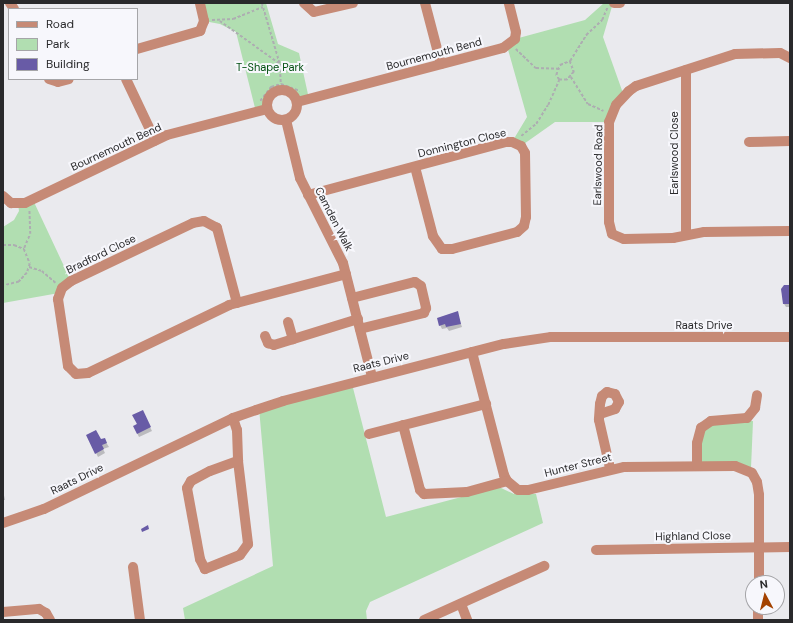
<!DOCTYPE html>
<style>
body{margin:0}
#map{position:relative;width:793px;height:623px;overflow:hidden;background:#eaeaee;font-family:"DM Sans",sans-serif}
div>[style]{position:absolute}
.green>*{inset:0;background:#b1deb1}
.shadow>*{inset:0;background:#0003}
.building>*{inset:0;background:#685ba6}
.path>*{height:1.5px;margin-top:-0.75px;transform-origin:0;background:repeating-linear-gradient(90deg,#adadb1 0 3px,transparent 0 5px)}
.minor>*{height:10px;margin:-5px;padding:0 5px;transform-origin:5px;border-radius:5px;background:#c68a76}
.minor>.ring{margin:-5px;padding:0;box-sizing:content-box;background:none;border:10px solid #c68a76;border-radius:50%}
span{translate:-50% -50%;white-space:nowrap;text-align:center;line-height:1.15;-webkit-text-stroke:4px #f7f7fc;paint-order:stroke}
.street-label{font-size:11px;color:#29292b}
.park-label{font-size:11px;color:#014f10}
.frame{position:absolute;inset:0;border:4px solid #29292b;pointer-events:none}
.legend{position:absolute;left:8px;top:8px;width:130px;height:72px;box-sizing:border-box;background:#f7f7fc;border:1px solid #a5a5a8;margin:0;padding:5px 7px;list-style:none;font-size:12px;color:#29292b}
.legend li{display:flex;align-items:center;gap:8px;height:20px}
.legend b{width:20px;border:1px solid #a5a5a8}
.north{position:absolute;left:745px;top:575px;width:40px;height:40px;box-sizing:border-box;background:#f7f7fc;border:1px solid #a5a5a8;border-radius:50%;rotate:353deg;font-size:11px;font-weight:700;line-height:16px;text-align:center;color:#29292b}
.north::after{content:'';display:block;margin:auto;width:14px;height:18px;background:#a44200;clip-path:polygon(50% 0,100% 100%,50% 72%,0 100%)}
</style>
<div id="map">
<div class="green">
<div style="clip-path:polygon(200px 3px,266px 3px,278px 44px,299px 53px,309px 99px,297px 102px,291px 93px,277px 91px,268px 100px,267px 109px,256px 112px,236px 32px,220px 24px,204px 21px)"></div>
<div style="clip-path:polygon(604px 3px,613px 3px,603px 37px,624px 96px,609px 122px,555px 122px,521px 146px,512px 142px,527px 117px,507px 46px,515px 39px,585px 20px)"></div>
<div style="clip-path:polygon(33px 200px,71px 281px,59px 293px,3px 303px,3px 227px,14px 220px,19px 211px,18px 204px)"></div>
<div style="clip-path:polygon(352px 384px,386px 517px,499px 487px,514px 494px,536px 494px,543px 523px,370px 602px,366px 611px,367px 620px,185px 620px,183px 608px,273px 566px,259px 408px)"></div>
<div style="clip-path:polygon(713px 420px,753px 421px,751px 468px,698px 466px,699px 436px)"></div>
</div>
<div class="shadow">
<div style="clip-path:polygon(790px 286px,790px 307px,786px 307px,784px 304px)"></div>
<div style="clip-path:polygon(457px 312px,462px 327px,449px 331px,447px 328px,442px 329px,440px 325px)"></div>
<div style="clip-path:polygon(144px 415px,152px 431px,139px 437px,134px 427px)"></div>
<div style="clip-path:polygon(87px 435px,100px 441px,104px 439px,109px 447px,103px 449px,105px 453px,98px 457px)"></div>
<div style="clip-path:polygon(3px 491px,5px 500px,3px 500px)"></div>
</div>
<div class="building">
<div style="clip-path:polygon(784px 285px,790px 285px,790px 304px,783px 304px,781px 289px)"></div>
<div style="clip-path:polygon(458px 311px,461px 324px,446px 327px,445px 324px,439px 326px,437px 318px)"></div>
<div style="clip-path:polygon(143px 410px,151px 427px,137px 434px,133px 426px,137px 424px,132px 415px)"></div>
<div style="clip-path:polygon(96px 430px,101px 439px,105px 438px,107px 443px,102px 445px,104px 449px,95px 454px,86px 435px)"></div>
<div style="clip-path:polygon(148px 525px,149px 529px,142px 532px,141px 529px)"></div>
</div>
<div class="path">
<div style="left:262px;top:3px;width:64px;rotate:73.6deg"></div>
<div style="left:280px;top:64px;width:20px;rotate:87deg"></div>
<div style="left:281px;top:84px;width:20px;rotate:20deg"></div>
<div style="left:212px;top:20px;width:21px;rotate:-3deg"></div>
<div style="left:233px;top:19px;width:32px;rotate:-22deg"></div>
<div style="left:220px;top:21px;width:74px;rotate:35.6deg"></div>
<div style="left:516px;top:49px;width:28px;rotate:44deg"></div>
<div style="left:536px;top:68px;width:23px;rotate:2deg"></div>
<div style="left:570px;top:61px;width:31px;rotate:-58deg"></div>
<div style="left:586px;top:35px;width:22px;rotate:-43deg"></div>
<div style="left:602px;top:20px;width:13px;rotate:-67deg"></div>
<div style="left:570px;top:61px;width:12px;rotate:70deg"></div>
<div style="left:574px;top:72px;width:11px;rotate:131deg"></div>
<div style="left:567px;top:80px;width:8px;rotate:180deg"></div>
<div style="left:559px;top:80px;width:6px;rotate:-121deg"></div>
<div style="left:556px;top:75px;width:11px;rotate:-68deg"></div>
<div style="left:560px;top:65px;width:11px;rotate:-22deg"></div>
<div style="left:571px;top:77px;width:32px;rotate:58deg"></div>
<div style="left:588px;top:104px;width:17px;rotate:24deg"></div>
<div style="left:260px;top:101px;width:18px;rotate:-52deg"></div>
<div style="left:271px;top:87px;width:10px;rotate:-17deg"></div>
<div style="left:521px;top:136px;width:19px;rotate:-39deg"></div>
<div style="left:536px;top:124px;width:22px;rotate:-58deg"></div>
<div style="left:548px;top:105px;width:27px;rotate:-66deg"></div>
<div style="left:3px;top:245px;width:11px"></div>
<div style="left:14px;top:245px;width:11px;rotate:22deg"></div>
<div style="left:24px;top:249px;width:16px;rotate:68deg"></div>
<div style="left:30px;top:264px;width:9px;rotate:108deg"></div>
<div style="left:27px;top:273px;width:12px;rotate:132deg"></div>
<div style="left:19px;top:282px;width:16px;rotate:166deg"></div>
<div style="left:24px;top:248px;width:15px;rotate:-67deg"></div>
<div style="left:30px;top:234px;width:23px;rotate:-92deg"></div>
<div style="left:29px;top:267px;width:14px;rotate:17deg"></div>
<div style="left:42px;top:271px;width:18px;rotate:41deg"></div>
</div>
<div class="minor">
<div style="left:10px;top:3px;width:7px;rotate:56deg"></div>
<div style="left:304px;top:3px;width:13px;rotate:42deg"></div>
<div style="left:314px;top:12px;width:40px;rotate:-13deg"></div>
<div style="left:425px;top:3px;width:63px;rotate:75.3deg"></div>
<div style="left:614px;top:3px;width:6px"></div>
<div style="left:137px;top:49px;width:66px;rotate:-15.9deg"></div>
<div style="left:200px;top:31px;width:11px;rotate:-68deg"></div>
<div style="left:204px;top:21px;width:18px;rotate:-103deg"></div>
<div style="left:790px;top:58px;width:11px;rotate:-153deg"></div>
<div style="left:780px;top:53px;width:45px;rotate:178.7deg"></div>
<div style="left:735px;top:54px;width:104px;rotate:162.1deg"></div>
<div style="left:636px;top:86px;width:9px;rotate:144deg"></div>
<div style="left:629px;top:91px;width:19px;rotate:133deg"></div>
<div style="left:616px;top:105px;width:18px;rotate:112deg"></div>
<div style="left:609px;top:122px;width:100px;rotate:90deg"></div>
<div style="left:609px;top:222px;width:12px;rotate:76deg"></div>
<div style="left:612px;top:234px;width:13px;rotate:23deg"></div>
<div style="left:624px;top:239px;width:49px;rotate:-1.2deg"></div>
<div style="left:673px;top:238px;width:32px;rotate:-11deg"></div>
<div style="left:704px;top:232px;width:86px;rotate:-0.7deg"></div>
<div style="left:686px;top:70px;width:165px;rotate:90deg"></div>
<div style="left:49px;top:79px;width:9px;rotate:18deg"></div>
<div style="left:58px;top:82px;width:11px;rotate:-15deg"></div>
<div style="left:126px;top:79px;width:68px;rotate:64.6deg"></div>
<div class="ring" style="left:267px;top:90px;width:20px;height:20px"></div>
<div style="left:297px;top:102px;width:213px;rotate:-14.7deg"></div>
<div style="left:503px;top:48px;width:15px;rotate:-37deg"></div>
<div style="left:515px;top:39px;width:7px;rotate:-82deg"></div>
<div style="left:516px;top:32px;width:30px;rotate:-104deg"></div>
<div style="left:286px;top:120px;width:60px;rotate:76.4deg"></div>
<div style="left:300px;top:178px;width:95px;rotate:63.2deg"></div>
<div style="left:343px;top:263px;width:118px;rotate:75.7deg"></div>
<div style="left:749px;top:142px;width:41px;rotate:-1.4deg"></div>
<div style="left:308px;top:195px;width:205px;rotate:-15deg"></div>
<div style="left:506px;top:142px;width:6px"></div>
<div style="left:512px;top:142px;width:10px;rotate:24deg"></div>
<div style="left:521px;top:146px;width:8px;rotate:60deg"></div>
<div style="left:525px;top:153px;width:64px;rotate:89.1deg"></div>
<div style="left:526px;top:217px;width:9px;rotate:103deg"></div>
<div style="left:524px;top:226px;width:9px;rotate:139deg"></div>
<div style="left:517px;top:232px;width:67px;rotate:165.3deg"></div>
<div style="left:452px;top:249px;width:10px;rotate:180deg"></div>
<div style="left:442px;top:249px;width:16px;rotate:-125deg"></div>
<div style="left:433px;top:236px;width:71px;rotate:-104.6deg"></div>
<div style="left:3px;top:196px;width:11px;rotate:41deg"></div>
<div style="left:11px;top:203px;width:14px"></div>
<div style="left:25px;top:203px;width:157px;rotate:-25.6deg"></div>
<div style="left:167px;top:135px;width:103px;rotate:-14.6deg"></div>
<div style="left:352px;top:298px;width:65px;rotate:-14.3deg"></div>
<div style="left:415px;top:282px;width:7px;rotate:34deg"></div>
<div style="left:421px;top:286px;width:23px;rotate:77deg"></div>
<div style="left:426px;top:308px;width:5px;rotate:112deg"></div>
<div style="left:424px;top:313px;width:66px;rotate:166deg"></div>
<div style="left:237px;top:303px;width:78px;rotate:-104.9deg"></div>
<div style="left:217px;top:228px;width:15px;rotate:-152deg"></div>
<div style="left:204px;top:221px;width:11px;rotate:170deg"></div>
<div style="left:193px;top:223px;width:135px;rotate:154.6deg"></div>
<div style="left:71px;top:281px;width:11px;rotate:142deg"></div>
<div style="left:62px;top:288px;width:12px;rotate:110deg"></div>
<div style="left:58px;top:299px;width:68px;rotate:81.5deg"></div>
<div style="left:68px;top:366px;width:11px;rotate:45deg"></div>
<div style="left:76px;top:374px;width:12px;rotate:-5deg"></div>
<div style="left:88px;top:373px;width:157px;rotate:-25.7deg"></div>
<div style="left:229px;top:305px;width:121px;rotate:-14.8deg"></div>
<div style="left:288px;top:322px;width:18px;rotate:74deg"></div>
<div style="left:265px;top:336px;width:8px;rotate:67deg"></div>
<div style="left:268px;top:343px;width:6px;rotate:18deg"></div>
<div style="left:274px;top:345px;width:88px;rotate:-17.2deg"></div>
<div style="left:472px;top:352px;width:127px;rotate:75.4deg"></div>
<div style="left:504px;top:475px;width:7px;rotate:63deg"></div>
<div style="left:507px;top:481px;width:14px;rotate:39deg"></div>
<div style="left:518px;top:490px;width:10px"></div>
<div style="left:528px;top:490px;width:99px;rotate:-13.5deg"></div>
<div style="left:624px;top:467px;width:111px;rotate:-0.5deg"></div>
<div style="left:735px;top:466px;width:18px;rotate:22deg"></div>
<div style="left:752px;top:473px;width:10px;rotate:61deg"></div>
<div style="left:757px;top:482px;width:13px;rotate:81deg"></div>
<div style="left:759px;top:495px;width:88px;rotate:90deg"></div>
<div style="left:600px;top:414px;width:16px;rotate:-18deg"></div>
<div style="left:615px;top:409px;width:8px;rotate:-60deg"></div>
<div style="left:619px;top:402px;width:9px;rotate:-117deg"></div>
<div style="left:615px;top:394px;width:8px;rotate:-166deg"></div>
<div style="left:607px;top:392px;width:6px;rotate:141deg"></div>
<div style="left:602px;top:396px;width:8px;rotate:104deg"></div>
<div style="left:600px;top:404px;width:16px;rotate:94deg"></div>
<div style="left:599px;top:420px;width:49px;rotate:77.1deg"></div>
<div style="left:233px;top:418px;width:13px;rotate:72deg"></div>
<div style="left:237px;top:430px;width:31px;rotate:88deg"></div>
<div style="left:238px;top:461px;width:84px;rotate:83.1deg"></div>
<div style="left:248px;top:544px;width:14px;rotate:126deg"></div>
<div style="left:240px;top:555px;width:38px;rotate:158deg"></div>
<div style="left:205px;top:569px;width:11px;rotate:-117deg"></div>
<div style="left:200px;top:559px;width:72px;rotate:-100.4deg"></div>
<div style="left:187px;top:488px;width:8px;rotate:-60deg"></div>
<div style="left:191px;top:481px;width:21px;rotate:-28deg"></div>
<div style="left:210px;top:471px;width:30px;rotate:-20deg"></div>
<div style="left:403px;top:425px;width:67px;rotate:75.3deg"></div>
<div style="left:420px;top:490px;width:6px;rotate:45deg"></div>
<div style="left:424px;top:494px;width:43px;rotate:-2.7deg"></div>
<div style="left:467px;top:492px;width:41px;rotate:-15.4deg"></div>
<div style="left:369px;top:434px;width:121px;rotate:-14.4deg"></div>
<div style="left:697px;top:466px;width:23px;rotate:-90deg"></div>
<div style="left:697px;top:443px;width:16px;rotate:-75deg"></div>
<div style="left:701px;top:428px;width:12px;rotate:-35deg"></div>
<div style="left:711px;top:421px;width:36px;rotate:-5deg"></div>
<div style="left:747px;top:418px;width:13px;rotate:-51deg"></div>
<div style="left:755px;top:408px;width:13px;rotate:-81deg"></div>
<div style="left:3px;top:523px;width:43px;rotate:-18.9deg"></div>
<div style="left:44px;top:509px;width:210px;rotate:-25.7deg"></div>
<div style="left:233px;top:418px;width:24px;rotate:-19deg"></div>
<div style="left:256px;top:410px;width:28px;rotate:-18deg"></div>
<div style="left:283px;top:401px;width:228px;rotate:-14.5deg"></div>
<div style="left:504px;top:344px;width:48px;rotate:-8.5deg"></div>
<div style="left:551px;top:337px;width:239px"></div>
<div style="left:596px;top:550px;width:194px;rotate:-0.9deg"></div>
<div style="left:133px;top:567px;width:53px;rotate:82.5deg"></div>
<div style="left:461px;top:604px;width:17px;rotate:69deg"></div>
<div style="left:3px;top:612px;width:36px;rotate:-5deg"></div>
<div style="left:39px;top:609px;width:8px;rotate:30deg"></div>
<div style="left:46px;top:613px;width:8px;rotate:60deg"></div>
<div style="left:424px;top:620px;width:132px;rotate:-24.2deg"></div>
<div style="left:758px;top:620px;width:13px;rotate:-90deg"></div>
</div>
<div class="street-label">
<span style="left:434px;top:54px;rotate:-15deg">Bournemouth Bend</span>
<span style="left:462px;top:143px;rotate:-14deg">Donnington Close</span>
<span style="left:116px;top:147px;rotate:-25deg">Bournemouth Bend</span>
<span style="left:674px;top:153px;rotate:-90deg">Earlswood Close</span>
<span style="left:598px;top:165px;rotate:-89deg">Earlswood Road</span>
<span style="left:334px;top:219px;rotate:63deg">Camden Walk</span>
<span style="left:101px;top:254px;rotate:-26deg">Bradford Close</span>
<span style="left:704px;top:325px">Raats Drive</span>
<span style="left:381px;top:362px;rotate:-14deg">Raats Drive</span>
<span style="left:578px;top:465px;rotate:-14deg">Hunter Street</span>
<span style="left:77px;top:479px;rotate:-26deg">Raats Drive</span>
<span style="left:693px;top:536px;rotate:-1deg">Highland Close</span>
</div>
<div class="park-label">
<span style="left:270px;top:67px">T-Shape Park</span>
</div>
<div class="frame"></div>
<ul class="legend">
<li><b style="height:5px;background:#c68a76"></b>Road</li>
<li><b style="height:11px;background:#b1deb1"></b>Park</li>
<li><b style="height:11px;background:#685ba6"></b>Building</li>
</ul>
<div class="north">N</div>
</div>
